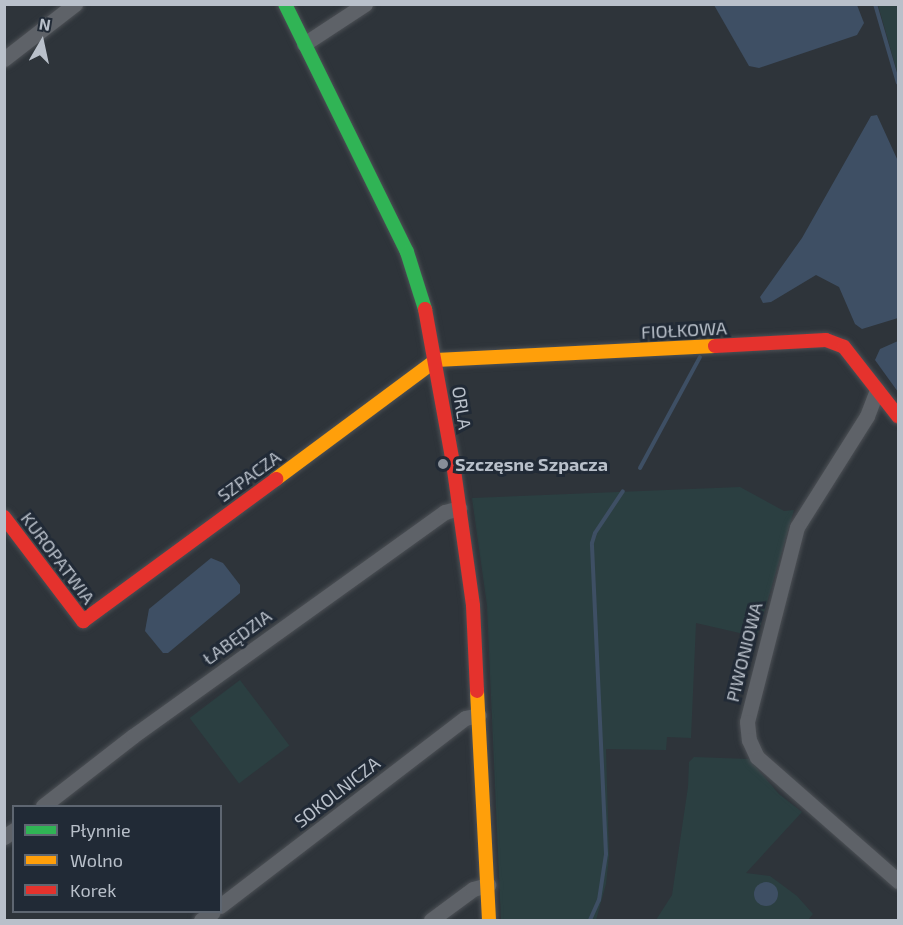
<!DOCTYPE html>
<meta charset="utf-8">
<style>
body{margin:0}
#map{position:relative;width:903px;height:925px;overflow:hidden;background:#2e343a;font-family:"Exo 2",sans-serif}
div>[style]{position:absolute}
.green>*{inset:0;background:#2b3f41;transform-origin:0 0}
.water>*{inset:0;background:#3e4f64}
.round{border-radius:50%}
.stream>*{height:4px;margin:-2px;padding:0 2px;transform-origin:2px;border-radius:2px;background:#3e4f64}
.roads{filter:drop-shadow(0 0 2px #4c5055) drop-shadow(0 0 2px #4c5055)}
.street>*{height:15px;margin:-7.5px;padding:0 7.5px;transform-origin:7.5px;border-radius:7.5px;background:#5e6268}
.fast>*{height:14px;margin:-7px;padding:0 7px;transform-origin:7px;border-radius:7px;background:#30b455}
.slow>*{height:14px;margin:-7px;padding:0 7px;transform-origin:7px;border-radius:7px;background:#ff9f0a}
.jam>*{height:14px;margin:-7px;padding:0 7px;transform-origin:7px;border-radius:7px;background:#e5322d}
.dots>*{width:16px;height:16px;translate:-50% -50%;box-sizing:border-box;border:3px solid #212a36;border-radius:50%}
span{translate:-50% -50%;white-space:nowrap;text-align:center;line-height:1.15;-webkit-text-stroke:6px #212a36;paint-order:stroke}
.street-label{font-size:18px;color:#b9c0ca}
.poi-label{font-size:18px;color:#b9c0ca;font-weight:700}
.left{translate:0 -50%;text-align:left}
.frame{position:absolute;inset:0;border:6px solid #b9c0ca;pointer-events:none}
.legend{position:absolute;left:12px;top:805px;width:210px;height:108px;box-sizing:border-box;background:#212a36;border:2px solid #5e6671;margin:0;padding:8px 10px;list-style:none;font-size:18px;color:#b9c0ca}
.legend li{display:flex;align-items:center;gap:12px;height:30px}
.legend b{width:30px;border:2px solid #5e6671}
.north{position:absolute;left:12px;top:12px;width:60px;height:60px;-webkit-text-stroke:4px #212a36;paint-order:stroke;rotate:9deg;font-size:16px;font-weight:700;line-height:24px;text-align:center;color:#b9c0ca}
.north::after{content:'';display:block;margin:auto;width:21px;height:27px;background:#b9c0ca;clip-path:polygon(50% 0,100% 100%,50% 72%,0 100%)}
</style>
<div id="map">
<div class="green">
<div style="clip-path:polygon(878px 5px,898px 5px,898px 75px)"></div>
<div style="clip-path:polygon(740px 487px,784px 511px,794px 510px,757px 637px,696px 623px,691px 738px,667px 737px,666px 750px,606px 749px,609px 856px,606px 884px,596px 920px,501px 920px,487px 605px,472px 498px)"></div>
<div style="left:240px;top:680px;width:82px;height:63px;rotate:53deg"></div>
<div style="clip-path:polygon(694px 757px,749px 759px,779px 794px,802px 812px,746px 873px,770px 876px,797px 896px,813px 914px,808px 920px,656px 920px,672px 895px,688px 787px,689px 762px)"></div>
</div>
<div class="water">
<div style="clip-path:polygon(714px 5px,857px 5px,864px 23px,857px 35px,759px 68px,749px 66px)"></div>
<div style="clip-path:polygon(877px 115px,898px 161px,898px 318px,862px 329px,855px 324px,839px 287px,816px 275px,771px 302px,763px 303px,760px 297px,802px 238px,871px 116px)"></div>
<div style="clip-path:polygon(898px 341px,898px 392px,875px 360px,880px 349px)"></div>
<div style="clip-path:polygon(211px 558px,223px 563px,240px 585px,240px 593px,168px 653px,163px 653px,145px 631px,149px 609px)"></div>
<div class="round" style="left:754px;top:882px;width:24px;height:24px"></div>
</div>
<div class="stream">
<div style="left:875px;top:4px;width:82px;rotate:73.8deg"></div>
<div style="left:640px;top:468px;width:126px;rotate:-61.6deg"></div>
<div style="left:590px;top:920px;width:22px;rotate:-66deg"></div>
<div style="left:599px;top:900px;width:47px;rotate:-81.3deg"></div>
<div style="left:606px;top:854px;width:311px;rotate:-92.6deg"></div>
<div style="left:592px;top:543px;width:10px;rotate:-73deg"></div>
<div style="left:595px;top:533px;width:50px;rotate:-56.3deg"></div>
</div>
<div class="roads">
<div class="street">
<div style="left:304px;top:44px;width:73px;rotate:-33.3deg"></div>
<div style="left:4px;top:59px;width:90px;rotate:-37.8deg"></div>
<div style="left:877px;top:390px;width:28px;rotate:111deg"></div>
<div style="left:867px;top:416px;width:131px;rotate:122.2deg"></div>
<div style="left:797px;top:527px;width:201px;rotate:104.4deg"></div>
<div style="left:747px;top:722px;width:18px;rotate:84deg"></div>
<div style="left:749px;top:740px;width:19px;rotate:65deg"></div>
<div style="left:757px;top:757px;width:188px;rotate:41.3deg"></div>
<div style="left:43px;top:806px;width:114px;rotate:-37.9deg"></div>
<div style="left:133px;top:736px;width:384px;rotate:-35.7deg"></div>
<div style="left:445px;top:512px;width:15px;rotate:-16deg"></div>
<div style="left:4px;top:837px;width:12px;rotate:-35deg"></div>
<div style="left:220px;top:906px;width:309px;rotate:-37.5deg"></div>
<div style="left:465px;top:718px;width:14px;rotate:-12deg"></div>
<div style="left:201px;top:920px;width:14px;rotate:-34deg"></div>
<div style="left:431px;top:920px;width:52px;rotate:-36.4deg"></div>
<div style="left:473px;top:889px;width:16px;rotate:-15deg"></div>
</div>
<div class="fast">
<div style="left:285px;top:4px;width:276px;rotate:63.8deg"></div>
<div style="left:407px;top:252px;width:60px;rotate:72.5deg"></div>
</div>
<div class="slow">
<div style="left:276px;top:479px;width:199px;rotate:-36.6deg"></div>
<div style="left:436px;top:360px;width:279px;rotate:-2.9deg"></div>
<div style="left:477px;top:691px;width:229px;rotate:87deg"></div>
</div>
<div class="jam">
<div style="left:425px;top:309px;width:157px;rotate:79.7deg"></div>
<div style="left:453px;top:463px;width:144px;rotate:82deg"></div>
<div style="left:473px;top:606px;width:85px;rotate:87.3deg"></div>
<div style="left:715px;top:346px;width:111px;rotate:-3.1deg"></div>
<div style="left:826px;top:340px;width:19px;rotate:21deg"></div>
<div style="left:844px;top:347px;width:88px;rotate:52deg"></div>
<div style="left:4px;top:517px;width:131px;rotate:52.8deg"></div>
<div style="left:83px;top:621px;width:240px;rotate:-36.3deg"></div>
</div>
</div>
<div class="dots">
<div style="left:443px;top:464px;background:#888f98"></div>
</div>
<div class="street-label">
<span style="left:684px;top:330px;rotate:-3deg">FIOŁKOWA</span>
<span style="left:462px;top:408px;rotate:81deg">ORLA</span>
<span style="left:249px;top:476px;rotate:-36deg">SZPACZA</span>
<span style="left:58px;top:558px;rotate:53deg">KUROPATWIA</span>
<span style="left:237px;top:637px;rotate:-36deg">ŁABĘDZIA</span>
<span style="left:744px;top:652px;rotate:-76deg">PIWONIOWA</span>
<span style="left:337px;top:792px;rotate:-38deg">SOKOLNICZA</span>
</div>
<div class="poi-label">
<span class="left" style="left:455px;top:464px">Szczęsne Szpacza</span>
</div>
<div class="frame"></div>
<ul class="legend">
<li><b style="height:8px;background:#30b455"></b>Płynnie</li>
<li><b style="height:8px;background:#ff9f0a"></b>Wolno</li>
<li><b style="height:8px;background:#e5322d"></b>Korek</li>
</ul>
<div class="north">N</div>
</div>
